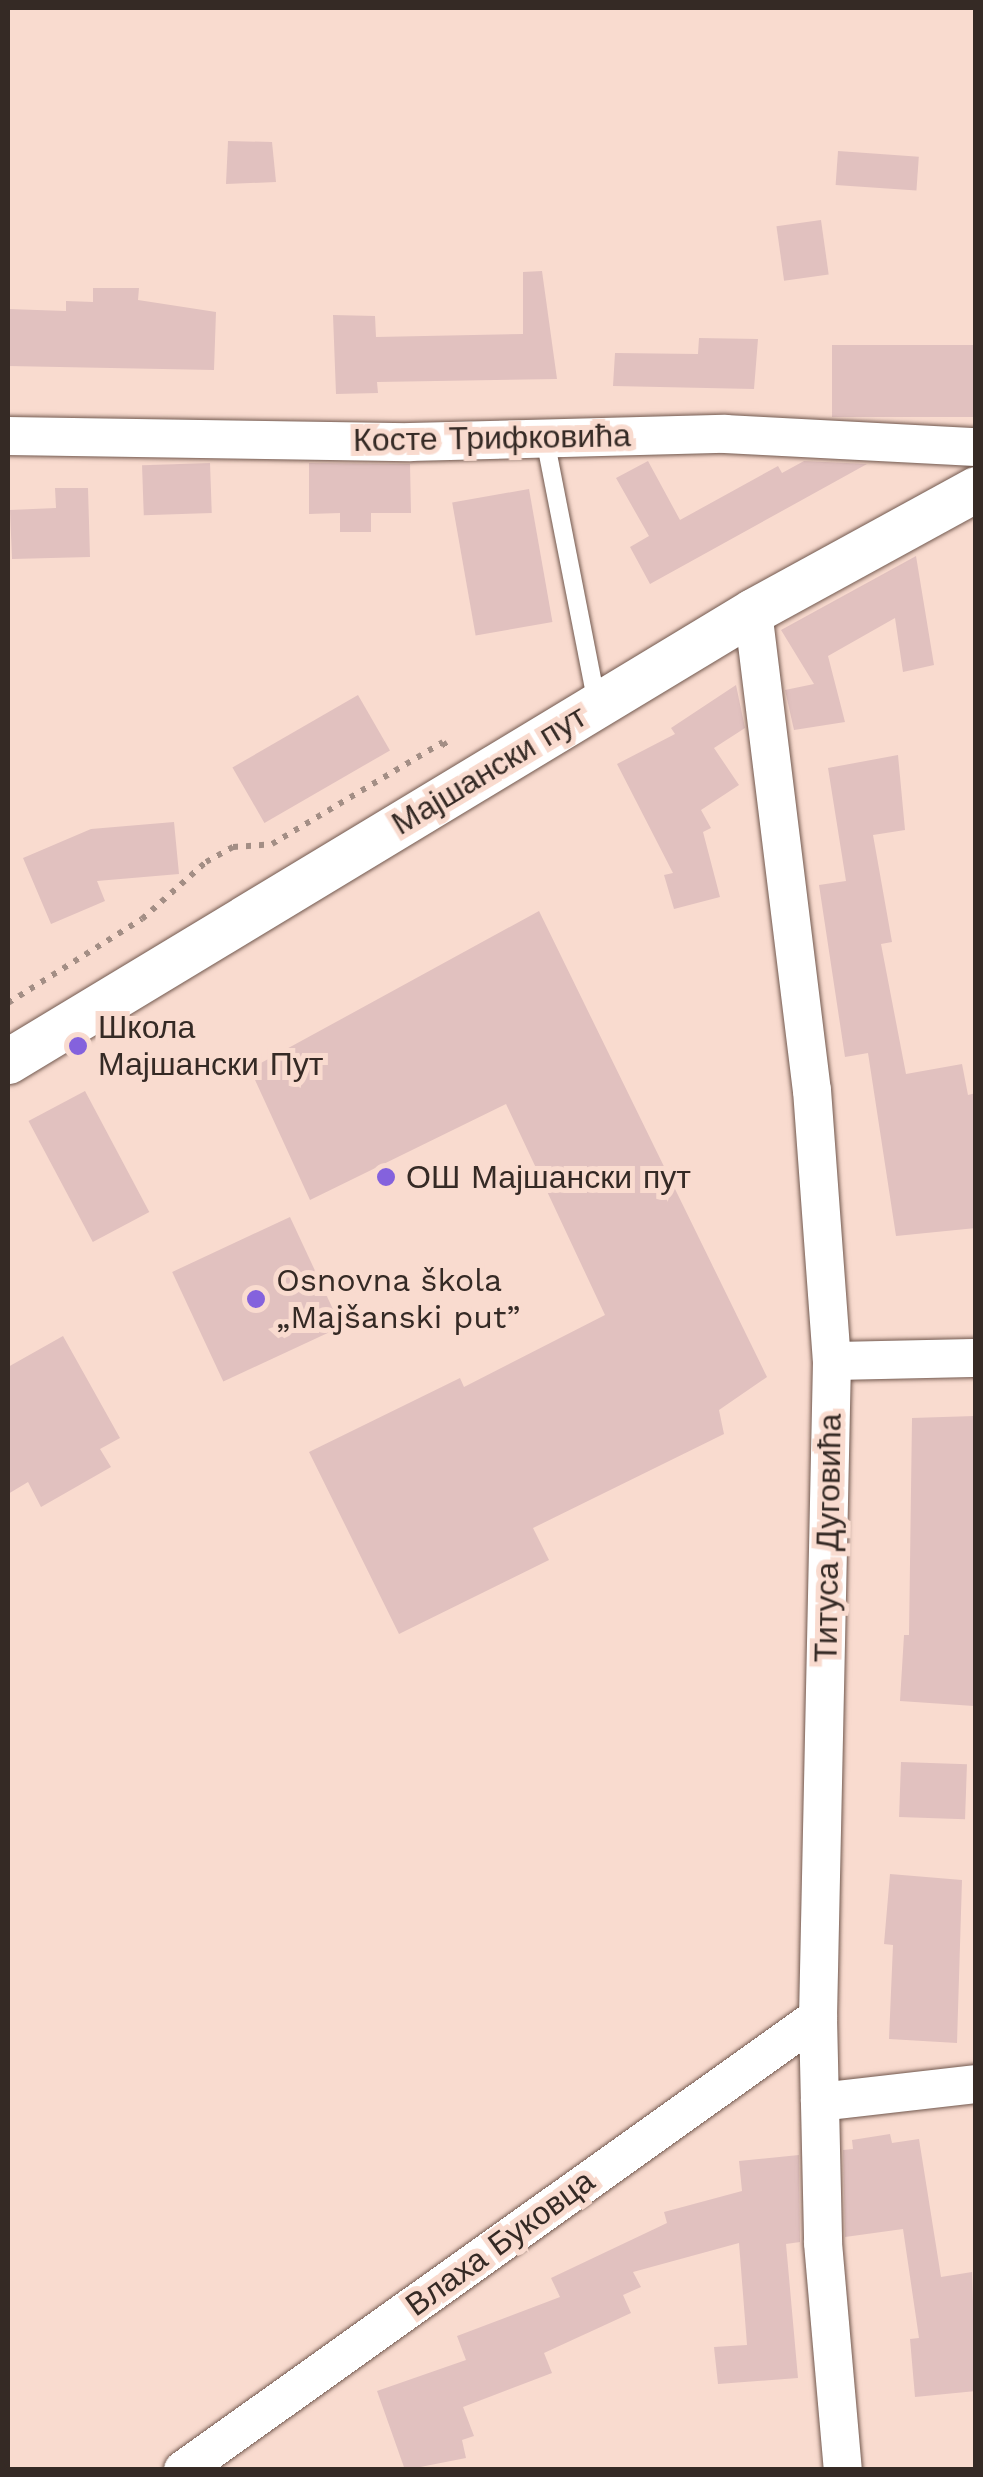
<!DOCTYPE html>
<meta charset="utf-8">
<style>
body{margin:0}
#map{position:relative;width:983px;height:2477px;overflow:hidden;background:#f9dbcf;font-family:"Work Sans",sans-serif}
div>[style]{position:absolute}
.building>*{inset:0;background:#e1c1bf;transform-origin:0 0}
.path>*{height:6px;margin-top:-3px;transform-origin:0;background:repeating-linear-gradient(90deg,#a38e85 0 5px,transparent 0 13px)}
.roads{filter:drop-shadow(0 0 2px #71584e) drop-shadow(0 0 2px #71584e)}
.service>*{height:18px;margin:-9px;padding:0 9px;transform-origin:9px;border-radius:9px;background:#fff}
.minor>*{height:38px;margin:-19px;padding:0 19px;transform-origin:19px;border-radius:19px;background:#fff}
.tertiary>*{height:45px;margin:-22.5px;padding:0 22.5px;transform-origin:22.5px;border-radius:22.5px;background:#fff}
.dots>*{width:28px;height:28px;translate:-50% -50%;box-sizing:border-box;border:5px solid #f9dbcf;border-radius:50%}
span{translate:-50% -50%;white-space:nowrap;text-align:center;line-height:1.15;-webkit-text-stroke:10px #f9dbcf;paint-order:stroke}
.street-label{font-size:32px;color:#352a25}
.poi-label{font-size:32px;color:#352a25}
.left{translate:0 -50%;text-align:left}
.frame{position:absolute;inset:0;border:10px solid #352a25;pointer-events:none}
</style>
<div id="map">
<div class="building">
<div style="clip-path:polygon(228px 141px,272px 142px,276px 182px,226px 184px)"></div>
<div style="left:838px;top:151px;width:81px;height:34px;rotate:4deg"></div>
<div style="left:821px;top:220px;width:55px;height:45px;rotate:82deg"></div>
<div style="clip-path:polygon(542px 271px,557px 379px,377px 382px,378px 393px,336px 394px,333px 315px,375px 316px,376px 337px,523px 334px,523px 272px)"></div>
<div style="clip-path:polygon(93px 288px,139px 288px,138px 300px,216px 312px,214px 370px,8px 366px,8px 309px,66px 311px,66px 301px,93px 302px)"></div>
<div style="clip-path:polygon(699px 338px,758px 339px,754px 389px,613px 386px,615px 353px,698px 354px)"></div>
<div style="left:832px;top:345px;width:144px;height:72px"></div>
<div style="clip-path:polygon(648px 461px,680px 520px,778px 466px,782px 473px,804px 461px,867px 464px,650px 584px,630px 547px,649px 536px,616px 478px)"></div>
<div style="left:210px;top:463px;width:50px;height:68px;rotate:88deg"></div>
<div style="clip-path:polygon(309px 463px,410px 464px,411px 513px,371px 513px,371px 532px,340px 532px,340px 513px,309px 514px)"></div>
<div style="clip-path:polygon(55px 488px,88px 488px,90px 557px,12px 559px,10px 510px,56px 508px)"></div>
<div style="left:529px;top:489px;width:135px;height:78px;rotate:80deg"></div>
<div style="clip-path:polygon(916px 556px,934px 665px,903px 672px,895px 618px,828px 656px,845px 722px,794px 730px,785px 690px,814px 684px,781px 630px)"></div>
<div style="clip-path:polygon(736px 685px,745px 728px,714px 748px,739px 785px,701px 810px,711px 828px,703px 832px,720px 897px,674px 909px,664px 875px,673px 873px,617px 764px,675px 734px,671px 728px)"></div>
<div style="left:358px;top:695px;width:64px;height:145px;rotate:60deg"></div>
<div style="clip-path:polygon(898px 755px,905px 830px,873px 835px,892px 942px,881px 944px,906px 1074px,962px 1064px,968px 1095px,976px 1093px,976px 1228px,896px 1236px,868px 1053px,845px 1057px,819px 885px,846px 881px,828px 768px)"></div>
<div style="clip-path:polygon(174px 822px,179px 874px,97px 881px,105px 901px,51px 924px,23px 858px,91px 829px)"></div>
<div style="clip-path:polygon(539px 911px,767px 1377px,719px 1410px,724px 1434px,533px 1528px,549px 1560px,399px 1634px,309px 1452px,460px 1378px,464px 1387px,605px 1315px,506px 1104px,310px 1200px,250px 1069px)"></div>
<div style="left:85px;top:1091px;width:137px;height:64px;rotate:62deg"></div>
<div style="left:290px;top:1217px;width:121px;height:130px;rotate:65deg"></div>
<div style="clip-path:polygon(63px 1336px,120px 1438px,100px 1449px,111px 1467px,41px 1507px,28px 1482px,8px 1494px,8px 1367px)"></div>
<div style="clip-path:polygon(975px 1416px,974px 1706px,900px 1701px,904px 1635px,909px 1635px,912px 1418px)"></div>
<div style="left:901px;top:1762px;width:66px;height:55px;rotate:2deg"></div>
<div style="clip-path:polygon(890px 1874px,962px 1880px,957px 2043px,889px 2039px,893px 1945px,884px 1944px)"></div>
<div style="clip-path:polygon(890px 2134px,892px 2143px,919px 2139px,941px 2277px,972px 2272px,976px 2391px,915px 2397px,910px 2339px,919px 2338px,903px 2229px,845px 2237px,843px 2150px,853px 2149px,852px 2140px)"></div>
<div style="clip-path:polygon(799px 2155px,800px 2242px,786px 2244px,798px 2378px,718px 2384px,714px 2347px,747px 2345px,739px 2243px,633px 2272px,641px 2287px,623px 2295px,631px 2313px,544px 2353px,552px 2373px,463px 2407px,474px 2436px,462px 2440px,466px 2458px,405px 2470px,377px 2391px,466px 2360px,457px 2336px,560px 2297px,551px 2278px,667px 2223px,664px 2212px,742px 2191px,739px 2161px)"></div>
</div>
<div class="path">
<div style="left:8px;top:1003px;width:158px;rotate:-32.1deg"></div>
<div style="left:142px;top:919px;width:86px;rotate:-41.7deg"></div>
<div style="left:206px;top:862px;width:31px;rotate:-29deg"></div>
<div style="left:233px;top:847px;width:39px;rotate:-4deg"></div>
<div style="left:272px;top:844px;width:199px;rotate:-30.8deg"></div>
<div style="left:443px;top:742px;width:7px;rotate:56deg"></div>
</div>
<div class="roads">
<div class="service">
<div style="left:545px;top:439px;width:270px;rotate:78.9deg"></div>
</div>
<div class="minor">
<div style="left:8px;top:436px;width:402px;rotate:0.9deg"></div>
<div style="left:410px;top:442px;width:315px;rotate:-1.5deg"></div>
<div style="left:725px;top:434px;width:251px;rotate:3deg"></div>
<div style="left:753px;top:611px;width:483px;rotate:83deg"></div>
<div style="left:812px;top:1090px;width:272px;rotate:85.8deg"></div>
<div style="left:832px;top:1361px;width:656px;rotate:91.22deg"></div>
<div style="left:818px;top:2017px;width:226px;rotate:88.7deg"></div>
<div style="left:823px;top:2243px;width:228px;rotate:85deg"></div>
<div style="left:832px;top:1361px;width:144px;rotate:-1.2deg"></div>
<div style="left:820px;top:2102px;width:157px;rotate:-6.6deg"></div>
<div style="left:183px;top:2470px;width:780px;rotate:-35.5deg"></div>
</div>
<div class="tertiary">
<div style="left:8px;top:1061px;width:870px;rotate:-31.13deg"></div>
<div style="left:753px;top:611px;width:254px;rotate:-28.7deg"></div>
</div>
</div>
<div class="dots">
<div style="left:78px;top:1046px;background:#8462dd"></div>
<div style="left:386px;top:1177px;background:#8462dd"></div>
<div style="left:256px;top:1299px;background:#8462dd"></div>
</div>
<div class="street-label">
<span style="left:492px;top:438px;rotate:-1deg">Косте Трифковића</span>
<span style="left:489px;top:770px;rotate:-31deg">Мајшански пут</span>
<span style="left:828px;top:1538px;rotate:-89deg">Титуса Дуговића</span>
<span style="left:500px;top:2243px;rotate:-36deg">Влаха Буковца</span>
</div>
<div class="poi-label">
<span class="left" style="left:98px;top:1046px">Школа<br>Мајшански Пут</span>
<span class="left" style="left:406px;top:1177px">ОШ Мајшански пут</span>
<span class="left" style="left:276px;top:1299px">Osnovna škola<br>„Majšanski put”</span>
</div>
<div class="frame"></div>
</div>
